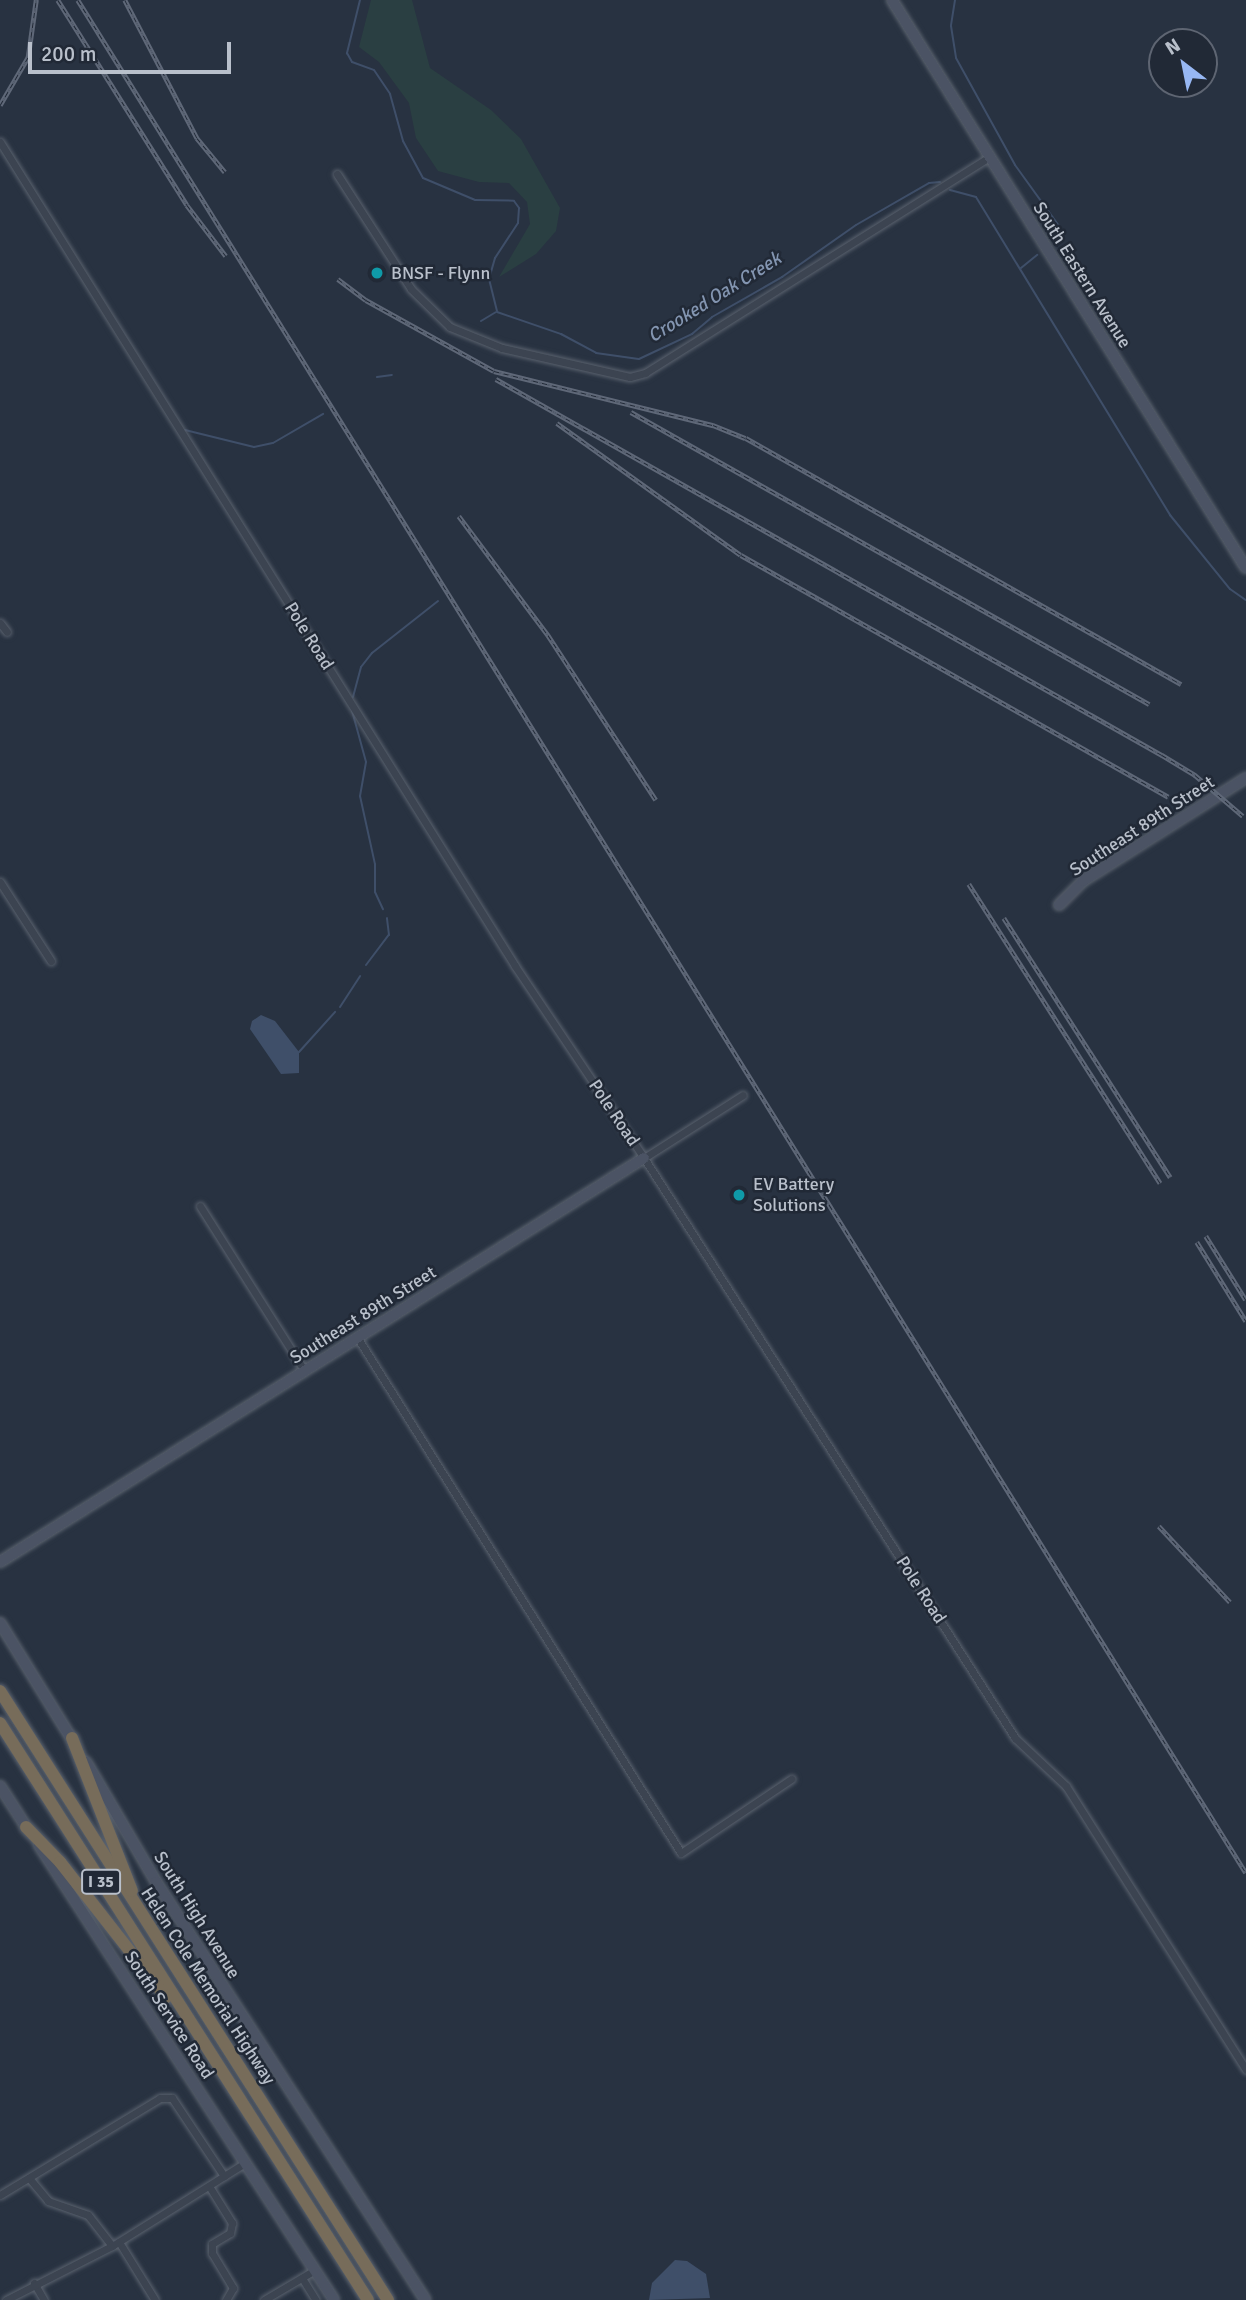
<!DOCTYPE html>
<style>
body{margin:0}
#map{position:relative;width:1246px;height:2300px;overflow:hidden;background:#283241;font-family:Signika,sans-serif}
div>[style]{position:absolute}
.green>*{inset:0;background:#2a3f42}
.water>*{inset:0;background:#3f4f69}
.stream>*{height:2px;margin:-1px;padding:0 1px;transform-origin:1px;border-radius:1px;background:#3f4f69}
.roads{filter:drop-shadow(0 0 2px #5a626e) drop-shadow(0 0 2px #5a626e)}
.street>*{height:7px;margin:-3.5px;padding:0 3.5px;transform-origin:3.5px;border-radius:3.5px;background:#3c4451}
.secondary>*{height:10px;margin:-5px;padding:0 5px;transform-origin:5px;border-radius:5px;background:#4b5364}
.highway>*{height:12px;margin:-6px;padding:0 6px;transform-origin:6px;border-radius:6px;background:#776c5a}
.rail>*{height:4.5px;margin-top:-2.25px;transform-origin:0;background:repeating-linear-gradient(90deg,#212936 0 5px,#5f6878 0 10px);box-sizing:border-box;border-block:2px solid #5f6878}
.dots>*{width:19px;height:19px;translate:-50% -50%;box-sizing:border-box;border:4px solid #212936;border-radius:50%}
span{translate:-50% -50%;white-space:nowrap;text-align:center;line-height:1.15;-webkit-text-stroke:5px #212936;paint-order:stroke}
.shield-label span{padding:2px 5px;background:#212936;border:2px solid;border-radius:5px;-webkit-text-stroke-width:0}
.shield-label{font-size:16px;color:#b9c0cb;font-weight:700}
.poi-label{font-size:18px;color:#b9c0cb}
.left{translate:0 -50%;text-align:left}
.street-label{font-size:18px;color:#b9c0cb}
.water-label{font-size:19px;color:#8395b1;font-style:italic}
.north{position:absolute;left:1148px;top:28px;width:70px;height:70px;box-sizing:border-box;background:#212936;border:2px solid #5e6572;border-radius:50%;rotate:328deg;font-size:19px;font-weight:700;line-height:28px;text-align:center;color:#b9c0cb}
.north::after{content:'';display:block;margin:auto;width:24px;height:32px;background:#97b7f3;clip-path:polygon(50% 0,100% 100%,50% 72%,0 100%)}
.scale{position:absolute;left:28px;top:42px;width:203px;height:32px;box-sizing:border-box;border:4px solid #b9c0cb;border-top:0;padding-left:9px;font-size:21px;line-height:24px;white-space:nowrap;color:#b9c0cb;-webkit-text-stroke:5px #212936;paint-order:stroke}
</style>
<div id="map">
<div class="green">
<div style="clip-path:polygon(371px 0,412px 0,430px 68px,491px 110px,521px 139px,560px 208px,556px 231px,536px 254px,499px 277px,530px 224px,527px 202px,509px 183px,479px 182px,438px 171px,416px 138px,409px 103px,379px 62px,359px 47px)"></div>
</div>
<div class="water">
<div style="clip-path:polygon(261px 1015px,275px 1021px,299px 1052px,299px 1073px,281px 1074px,250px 1029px,252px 1021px)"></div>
<div style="clip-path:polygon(675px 2260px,687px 2261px,706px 2274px,710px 2298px,649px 2300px,652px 2283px)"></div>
</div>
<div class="stream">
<div style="left:360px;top:0;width:55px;rotate:103.8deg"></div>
<div style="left:347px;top:53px;width:10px;rotate:61deg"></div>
<div style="left:352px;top:62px;width:23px;rotate:20deg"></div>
<div style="left:374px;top:70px;width:29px;rotate:56deg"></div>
<div style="left:390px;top:94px;width:49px;rotate:74.5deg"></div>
<div style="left:403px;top:141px;width:42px;rotate:61.6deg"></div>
<div style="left:423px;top:178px;width:56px;rotate:22.9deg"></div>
<div style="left:475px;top:200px;width:39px;rotate:1deg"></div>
<div style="left:514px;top:201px;width:9px;rotate:54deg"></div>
<div style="left:519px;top:208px;width:15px;rotate:94deg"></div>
<div style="left:518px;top:223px;width:42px;rotate:123.3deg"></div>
<div style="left:495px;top:258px;width:22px;rotate:106deg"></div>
<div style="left:489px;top:279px;width:33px;rotate:76deg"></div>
<div style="left:955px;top:0;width:26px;rotate:99deg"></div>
<div style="left:951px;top:26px;width:32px;rotate:81deg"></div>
<div style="left:956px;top:58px;width:122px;rotate:61.1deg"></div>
<div style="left:1015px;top:165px;width:84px;rotate:54.2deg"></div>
<div style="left:1064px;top:233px;width:11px;rotate:128deg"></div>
<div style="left:950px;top:190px;width:27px;rotate:15deg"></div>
<div style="left:976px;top:197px;width:373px;rotate:58.6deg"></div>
<div style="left:1170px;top:515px;width:95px;rotate:51deg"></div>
<div style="left:1230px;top:589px;width:19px;rotate:35deg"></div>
<div style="left:1021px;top:268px;width:21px;rotate:-39deg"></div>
<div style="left:497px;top:312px;width:68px;rotate:19deg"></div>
<div style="left:561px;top:334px;width:40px;rotate:28deg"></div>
<div style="left:596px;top:353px;width:43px;rotate:7.9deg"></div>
<div style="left:639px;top:359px;width:59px;rotate:-25.3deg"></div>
<div style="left:692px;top:334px;width:26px;rotate:-40deg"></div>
<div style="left:712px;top:317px;width:81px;rotate:-29.7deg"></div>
<div style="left:782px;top:277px;width:90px;rotate:-35.1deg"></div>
<div style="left:856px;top:225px;width:84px;rotate:-29.9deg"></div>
<div style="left:929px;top:183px;width:11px;rotate:-5deg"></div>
<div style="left:481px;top:321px;width:17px;rotate:-31deg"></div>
<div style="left:377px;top:377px;width:15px;rotate:-8deg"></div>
<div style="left:185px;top:430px;width:71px;rotate:13.8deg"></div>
<div style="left:254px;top:447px;width:19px;rotate:-12deg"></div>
<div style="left:273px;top:443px;width:58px;rotate:-30.1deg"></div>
<div style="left:353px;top:697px;width:31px;rotate:-75deg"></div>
<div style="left:361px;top:667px;width:18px;rotate:-52deg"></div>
<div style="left:372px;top:653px;width:84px;rotate:-38.2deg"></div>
<div style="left:351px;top:707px;width:57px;rotate:74.7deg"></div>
<div style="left:366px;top:762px;width:35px;rotate:100deg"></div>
<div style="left:360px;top:796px;width:70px;rotate:77.6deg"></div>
<div style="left:375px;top:864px;width:28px;rotate:90deg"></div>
<div style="left:375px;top:892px;width:19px;rotate:65deg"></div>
<div style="left:366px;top:965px;width:38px;rotate:-53deg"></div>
<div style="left:389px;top:935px;width:17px;rotate:-97deg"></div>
<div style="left:340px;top:1007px;width:37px;rotate:-57deg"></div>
<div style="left:299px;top:1052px;width:54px;rotate:-48deg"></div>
</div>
<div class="roads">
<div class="street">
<div style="left:0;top:142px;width:972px;rotate:57.99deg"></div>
<div style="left:515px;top:966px;width:231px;rotate:56.1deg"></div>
<div style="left:644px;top:1158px;width:689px;rotate:57.39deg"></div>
<div style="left:1015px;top:1738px;width:70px;rotate:43.3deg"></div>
<div style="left:1066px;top:1786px;width:336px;rotate:57.6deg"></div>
<div style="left:337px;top:174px;width:137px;rotate:57.2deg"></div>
<div style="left:411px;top:289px;width:54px;rotate:44.3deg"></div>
<div style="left:450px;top:327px;width:56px;rotate:22deg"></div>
<div style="left:502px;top:348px;width:131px;rotate:12.8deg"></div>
<div style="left:630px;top:377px;width:16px;rotate:-15deg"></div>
<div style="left:645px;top:373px;width:407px;rotate:-32.1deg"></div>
<div style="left:0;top:623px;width:11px;rotate:52deg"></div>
<div style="left:0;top:882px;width:94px;rotate:57.2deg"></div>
<div style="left:644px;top:1158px;width:117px;rotate:-32.5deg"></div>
<div style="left:200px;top:1206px;width:194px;rotate:57.6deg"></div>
<div style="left:357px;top:1337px;width:609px;rotate:57.88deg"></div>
<div style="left:681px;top:1853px;width:133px;rotate:-33.9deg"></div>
<div style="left:29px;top:2178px;width:30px;rotate:50deg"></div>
<div style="left:48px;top:2201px;width:42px;rotate:19.3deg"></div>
<div style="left:88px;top:2215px;width:39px;rotate:52deg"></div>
<div style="left:209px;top:2186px;width:44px;rotate:58.1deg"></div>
<div style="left:232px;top:2223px;width:10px;rotate:101deg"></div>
<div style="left:230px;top:2233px;width:21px;rotate:149deg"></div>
<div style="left:212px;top:2244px;width:9px;rotate:90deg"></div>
<div style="left:212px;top:2253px;width:41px;rotate:59deg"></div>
<div style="left:233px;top:2288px;width:14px;rotate:120deg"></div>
<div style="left:0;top:2195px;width:187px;rotate:-31.2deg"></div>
<div style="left:160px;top:2098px;width:12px"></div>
<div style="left:172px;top:2098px;width:94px;rotate:56.3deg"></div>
<div style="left:119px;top:2242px;width:68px;rotate:58.2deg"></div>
<div style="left:302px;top:2278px;width:26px;rotate:58deg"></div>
<div style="left:34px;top:2283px;width:20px;rotate:60deg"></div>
<div style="left:6px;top:2300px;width:119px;rotate:-27deg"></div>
<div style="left:112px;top:2246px;width:157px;rotate:-32deg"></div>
<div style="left:264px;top:2300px;width:59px;rotate:-30.5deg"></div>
</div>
<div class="secondary">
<div style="left:892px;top:0;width:669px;rotate:58.07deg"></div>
<div style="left:1059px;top:905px;width:34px;rotate:-45deg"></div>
<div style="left:1083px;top:881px;width:193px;rotate:-32.3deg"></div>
<div style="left:0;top:1562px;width:760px;rotate:-32.1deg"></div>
<div style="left:0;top:1623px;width:141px;rotate:58.3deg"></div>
<div style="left:86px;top:1762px;width:139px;rotate:59.7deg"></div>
<div style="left:156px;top:1882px;width:497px;rotate:57.2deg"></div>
<div style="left:0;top:1786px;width:56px;rotate:57.4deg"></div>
<div style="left:39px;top:1845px;width:542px;rotate:57.04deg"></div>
</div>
<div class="highway">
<div style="left:0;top:1691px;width:722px;rotate:57.5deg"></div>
<div style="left:0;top:1723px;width:684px;rotate:57.47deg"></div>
<div style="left:72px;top:1738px;width:164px;rotate:68.6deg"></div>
<div style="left:26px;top:1827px;width:49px;rotate:45.8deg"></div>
<div style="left:60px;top:1862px;width:172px;rotate:51.9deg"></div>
</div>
</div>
<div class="rail">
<div style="left:58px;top:0;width:242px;rotate:57.8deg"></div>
<div style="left:187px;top:205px;width:64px;rotate:52.6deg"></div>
<div style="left:78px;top:0;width:2207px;rotate:58.05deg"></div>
<div style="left:125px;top:0;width:156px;rotate:62.4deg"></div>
<div style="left:197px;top:138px;width:44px;rotate:50.5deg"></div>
<div style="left:0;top:105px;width:56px;rotate:-59.7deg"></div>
<div style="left:28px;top:57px;width:58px;rotate:-82deg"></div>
<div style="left:338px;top:279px;width:35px;rotate:37deg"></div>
<div style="left:366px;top:300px;width:146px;rotate:29deg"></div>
<div style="left:494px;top:371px;width:226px;rotate:13.9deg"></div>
<div style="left:713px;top:425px;width:35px;rotate:22deg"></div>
<div style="left:746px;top:438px;width:500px;rotate:29.5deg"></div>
<div style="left:496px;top:379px;width:765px;rotate:29.45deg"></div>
<div style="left:1162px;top:755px;width:39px;rotate:31deg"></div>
<div style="left:1195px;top:775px;width:63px;rotate:40.5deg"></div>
<div style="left:631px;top:412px;width:595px;rotate:29.41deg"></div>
<div style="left:557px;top:423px;width:226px;rotate:35.7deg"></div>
<div style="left:741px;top:555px;width:491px;rotate:29.5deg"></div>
<div style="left:459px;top:516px;width:149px;rotate:53.2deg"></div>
<div style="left:548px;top:635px;width:197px;rotate:56.8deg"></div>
<div style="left:969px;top:884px;width:355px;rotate:57.4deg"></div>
<div style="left:1004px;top:918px;width:308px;rotate:57.3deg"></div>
<div style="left:1206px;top:1236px;width:75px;rotate:58deg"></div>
<div style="left:1197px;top:1242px;width:93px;rotate:58.2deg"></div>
<div style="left:1159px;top:1526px;width:104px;rotate:46.9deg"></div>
</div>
<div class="dots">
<div style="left:377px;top:273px;background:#0f9aa8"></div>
<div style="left:739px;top:1195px;background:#0f9aa8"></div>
</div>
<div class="shield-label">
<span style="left:101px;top:1882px">I 35</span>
</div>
<div class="poi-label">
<span class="left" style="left:391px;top:273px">BNSF - Flynn</span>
<span class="left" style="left:753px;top:1195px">EV Battery<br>Solutions</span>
</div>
<div class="street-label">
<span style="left:1082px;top:275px;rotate:58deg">South Eastern Avenue</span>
<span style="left:309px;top:636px;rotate:58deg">Pole Road</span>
<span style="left:1142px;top:826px;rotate:-33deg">Southeast 89th Street</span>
<span style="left:614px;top:1113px;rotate:56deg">Pole Road</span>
<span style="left:363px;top:1315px;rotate:-32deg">Southeast 89th Street</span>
<span style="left:921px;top:1590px;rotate:57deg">Pole Road</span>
<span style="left:197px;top:1915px;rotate:58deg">South High Avenue</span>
<span style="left:208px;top:1986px;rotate:57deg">Helen Cole Memorial Highway</span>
<span style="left:169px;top:2015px;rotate:57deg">South Service Road</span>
</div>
<div class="water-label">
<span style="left:715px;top:298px;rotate:-32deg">Crooked Oak Creek</span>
</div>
<div class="north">N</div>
<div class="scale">200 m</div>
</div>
